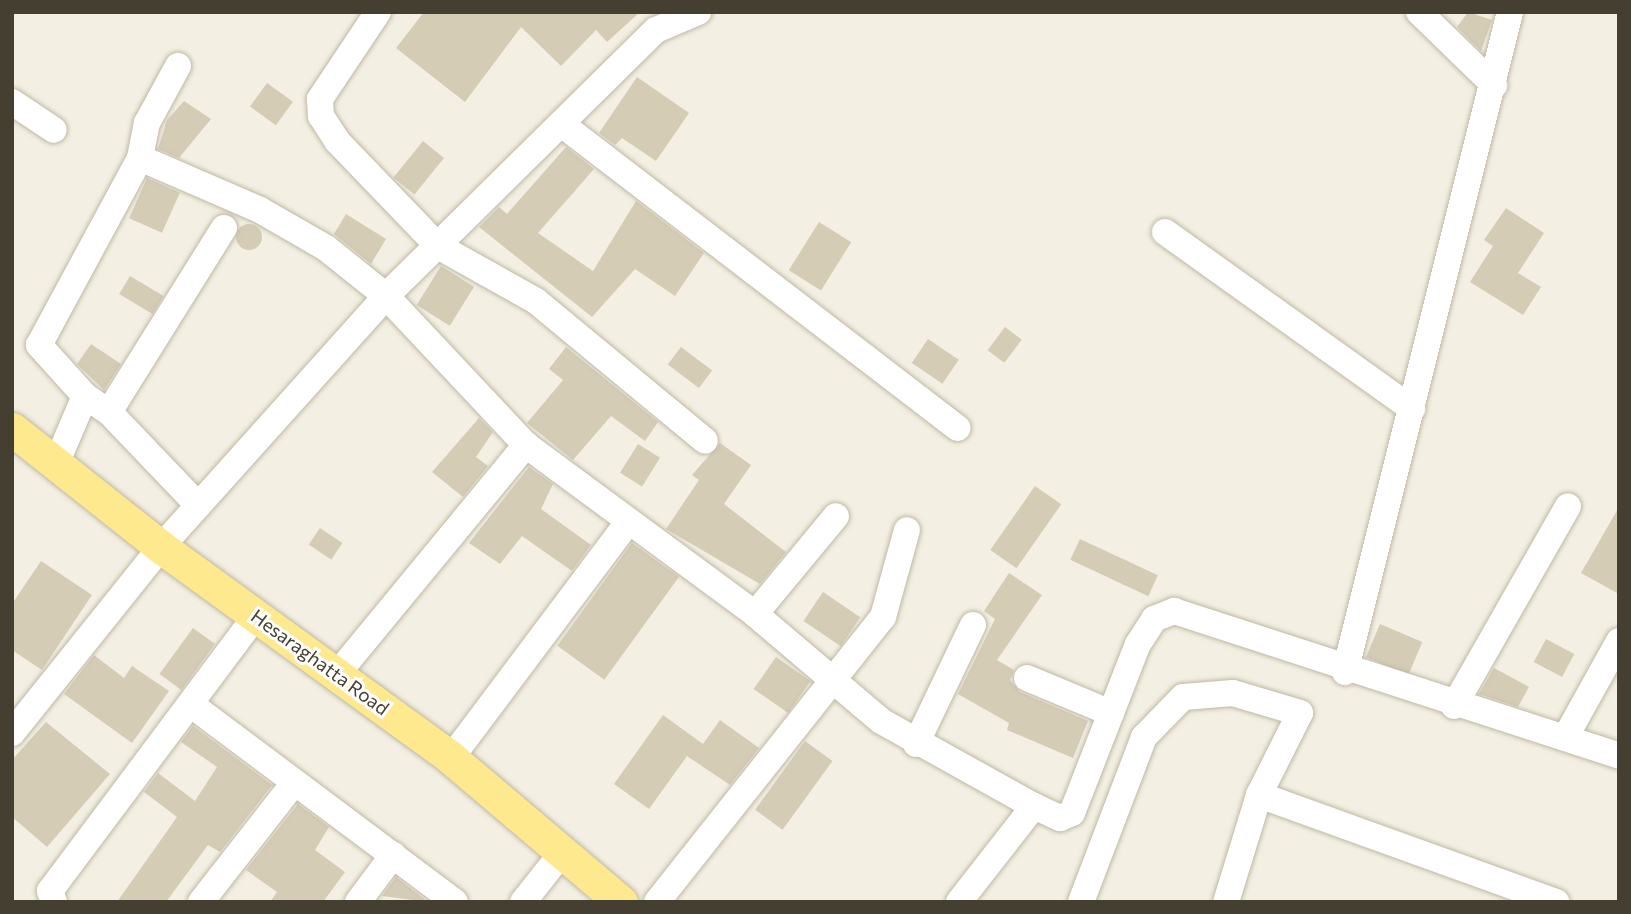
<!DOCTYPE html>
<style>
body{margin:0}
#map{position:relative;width:1631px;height:914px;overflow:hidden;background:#f3efe2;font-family:Commissioner,sans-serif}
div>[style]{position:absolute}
.building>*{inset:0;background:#d5ccb6;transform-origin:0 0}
.round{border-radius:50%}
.roads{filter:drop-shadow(0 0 2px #bfb8a4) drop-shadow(0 0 2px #bfb8a4)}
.minor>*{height:26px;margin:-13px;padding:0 13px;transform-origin:13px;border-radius:13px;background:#fff}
.major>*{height:33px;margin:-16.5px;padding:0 16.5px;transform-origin:16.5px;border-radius:16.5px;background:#ffe98f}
span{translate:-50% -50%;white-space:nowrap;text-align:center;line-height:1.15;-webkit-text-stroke:6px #fff;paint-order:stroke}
.street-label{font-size:19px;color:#453f32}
.frame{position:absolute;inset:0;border:14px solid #453f32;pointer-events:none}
</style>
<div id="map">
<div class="building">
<div style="clip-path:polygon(424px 12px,640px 12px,607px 42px,596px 30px,561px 66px,521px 27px,465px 102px,396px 48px)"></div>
<div style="clip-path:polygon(1468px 12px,1492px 20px,1481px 51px,1457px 27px)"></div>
<div style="clip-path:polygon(637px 77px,689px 113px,656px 161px,622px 138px,615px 145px,599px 133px)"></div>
<div style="left:267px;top:83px;width:32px;height:29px;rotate:36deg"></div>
<div style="clip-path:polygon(184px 101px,211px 119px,179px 158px,158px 149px,167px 120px)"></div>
<div style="left:423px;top:141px;width:27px;height:47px;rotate:39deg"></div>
<div style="clip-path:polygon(566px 147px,594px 169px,538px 233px,593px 271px,636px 201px,704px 253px,675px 296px,635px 269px,592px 317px,479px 227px,499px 207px,507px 214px)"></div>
<div style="left:147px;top:178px;width:36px;height:44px;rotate:24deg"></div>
<div style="clip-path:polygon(1506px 208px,1544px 233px,1518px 273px,1541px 287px,1523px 315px,1470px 282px,1493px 246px,1484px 240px)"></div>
<div style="clip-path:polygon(346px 214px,386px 239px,371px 264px,334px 234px)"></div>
<div style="left:819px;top:222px;width:38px;height:57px;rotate:32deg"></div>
<div class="round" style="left:236px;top:224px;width:26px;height:26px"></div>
<div style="left:441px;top:266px;width:39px;height:46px;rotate:32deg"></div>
<div style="left:130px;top:276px;width:39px;height:21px;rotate:31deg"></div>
<div style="left:1005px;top:327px;width:21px;height:29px;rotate:37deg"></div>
<div style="left:928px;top:339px;width:37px;height:29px;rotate:34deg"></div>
<div style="clip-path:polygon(91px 344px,121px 364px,104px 390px,77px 364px)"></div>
<div style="clip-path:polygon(566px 347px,658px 422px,645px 441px,611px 416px,573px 460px,527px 423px,563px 380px,549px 369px)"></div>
<div style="left:681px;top:347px;width:39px;height:22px;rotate:37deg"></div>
<div style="clip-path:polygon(479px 418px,493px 432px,476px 457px,488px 466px,463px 497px,432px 472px)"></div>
<div style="clip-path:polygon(720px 443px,751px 465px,724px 504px,786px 552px,760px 584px,666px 529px,699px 480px,692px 475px)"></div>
<div style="left:638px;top:444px;width:26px;height:34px;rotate:32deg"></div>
<div style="clip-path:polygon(529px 467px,553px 484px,541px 509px,591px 545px,572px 571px,522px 536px,500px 564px,469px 543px)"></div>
<div style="left:1035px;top:486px;width:32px;height:78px;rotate:35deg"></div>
<div style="clip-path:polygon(1619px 507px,1619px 594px,1581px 573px)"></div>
<div style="left:320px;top:528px;width:27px;height:20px;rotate:34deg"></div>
<div style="left:1080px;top:539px;width:86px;height:23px;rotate:25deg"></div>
<div style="left:632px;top:543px;width:58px;height:127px;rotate:36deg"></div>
<div style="clip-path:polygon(41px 561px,92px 595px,42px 670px,12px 650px,12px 604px)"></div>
<div style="clip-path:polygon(1009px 573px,1042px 595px,997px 660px,1014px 670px,1010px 680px,1020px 692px,1088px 721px,1073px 758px,1007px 730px,1009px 723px,958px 694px,995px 619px,984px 611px)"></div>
<div style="left:823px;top:592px;width:45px;height:35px;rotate:34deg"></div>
<div style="left:1380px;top:624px;width:46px;height:36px;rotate:23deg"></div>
<div style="left:193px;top:628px;width:27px;height:57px;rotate:36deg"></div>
<div style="left:1546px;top:639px;width:32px;height:26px;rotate:28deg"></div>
<div style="clip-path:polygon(94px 655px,124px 678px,132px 666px,169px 691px,132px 743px,64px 694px)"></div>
<div style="left:776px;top:657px;width:42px;height:39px;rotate:35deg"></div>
<div style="clip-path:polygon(1494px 668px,1529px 687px,1518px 707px,1479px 694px)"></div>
<div style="clip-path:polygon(663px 715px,703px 744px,720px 720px,759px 748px,730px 785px,687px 756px,649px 809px,614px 784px)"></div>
<div style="clip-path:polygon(46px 722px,110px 774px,47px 847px,12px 817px,12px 760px)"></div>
<div style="clip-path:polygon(193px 726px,272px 785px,220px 852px,208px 845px,166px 902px,117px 902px,177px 817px,144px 792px,158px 773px,195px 801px,217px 767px,181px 742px)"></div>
<div style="left:805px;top:741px;width:34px;height:85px;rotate:36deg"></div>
<div style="clip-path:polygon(298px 804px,329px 827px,315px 850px,345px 872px,323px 902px,270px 902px,277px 892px,246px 870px)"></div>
<div style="clip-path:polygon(396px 877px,428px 902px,382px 896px)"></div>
</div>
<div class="roads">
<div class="minor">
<div style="left:378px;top:12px;width:105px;rotate:123.7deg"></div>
<div style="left:320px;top:99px;width:17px;rotate:87deg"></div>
<div style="left:321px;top:116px;width:30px;rotate:57deg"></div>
<div style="left:337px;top:141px;width:146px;rotate:46.1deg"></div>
<div style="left:438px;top:246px;width:112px;rotate:29.3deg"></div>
<div style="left:536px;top:301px;width:219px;rotate:39.6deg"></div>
<div style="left:1419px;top:12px;width:105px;rotate:44.2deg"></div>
<div style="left:12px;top:102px;width:50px;rotate:33.7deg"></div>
<div style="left:564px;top:126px;width:496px;rotate:37.5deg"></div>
<div style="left:140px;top:158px;width:36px;rotate:-79deg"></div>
<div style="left:147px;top:123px;width:65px;rotate:-61.5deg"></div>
<div style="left:1165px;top:232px;width:304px;rotate:35.6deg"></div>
<div style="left:85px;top:396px;width:29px;rotate:34deg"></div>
<div style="left:109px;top:412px;width:217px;rotate:-58deg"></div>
<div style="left:109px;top:412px;width:129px;rotate:46.3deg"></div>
<div style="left:56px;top:464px;width:74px;rotate:-66.9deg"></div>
<div style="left:85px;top:396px;width:69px;rotate:-132deg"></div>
<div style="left:39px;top:345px;width:213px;rotate:-61.6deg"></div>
<div style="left:140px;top:158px;width:131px;rotate:23.4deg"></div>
<div style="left:260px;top:210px;width:76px;rotate:29.9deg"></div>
<div style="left:326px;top:248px;width:77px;rotate:38.7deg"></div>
<div style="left:386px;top:296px;width:204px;rotate:46.8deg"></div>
<div style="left:526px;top:445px;width:285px;rotate:36.4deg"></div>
<div style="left:755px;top:614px;width:165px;rotate:40.3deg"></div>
<div style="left:881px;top:721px;width:175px;rotate:29.1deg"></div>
<div style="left:755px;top:614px;width:127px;rotate:-50.4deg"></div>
<div style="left:1345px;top:672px;width:680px;rotate:-75.96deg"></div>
<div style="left:338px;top:673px;width:296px;rotate:-50.5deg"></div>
<div style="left:1027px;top:678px;width:91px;rotate:22.6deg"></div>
<div style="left:193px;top:706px;width:327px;rotate:36.8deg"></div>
<div style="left:1454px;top:706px;width:230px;rotate:-60.3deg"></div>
<div style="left:12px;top:733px;width:238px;rotate:-51.3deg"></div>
<div style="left:161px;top:547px;width:337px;rotate:-48.1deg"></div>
<div style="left:386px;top:296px;width:379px;rotate:-44.6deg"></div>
<div style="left:656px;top:30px;width:46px;rotate:-23.2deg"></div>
<div style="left:1565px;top:738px;width:111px;rotate:-60.9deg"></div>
<div style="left:916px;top:744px;width:132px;rotate:-64.4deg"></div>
<div style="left:451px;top:758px;width:293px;rotate:-53.1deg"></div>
<div style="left:1259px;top:795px;width:316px;rotate:19.8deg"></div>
<div style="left:54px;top:902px;width:12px;rotate:-110deg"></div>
<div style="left:50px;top:891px;width:344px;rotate:-53.2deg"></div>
<div style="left:201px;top:902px;width:151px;rotate:-52deg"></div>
<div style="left:358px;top:902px;width:59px;rotate:-53.3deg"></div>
<div style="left:523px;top:902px;width:61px;rotate:-51.6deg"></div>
<div style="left:657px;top:902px;width:364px;rotate:-51.6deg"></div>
<div style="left:883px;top:617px;width:90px;rotate:-74.6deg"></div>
<div style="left:959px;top:902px;width:122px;rotate:-52deg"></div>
<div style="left:1034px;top:806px;width:29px;rotate:25deg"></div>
<div style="left:1060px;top:818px;width:13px;rotate:-23deg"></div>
<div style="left:1072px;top:813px;width:181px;rotate:-68.7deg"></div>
<div style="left:1138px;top:644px;width:30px;rotate:-57deg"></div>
<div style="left:1154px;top:619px;width:22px;rotate:-22deg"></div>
<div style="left:1174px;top:611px;width:468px;rotate:18deg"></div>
<div style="left:1081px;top:902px;width:177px;rotate:-69.1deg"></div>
<div style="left:1144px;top:737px;width:56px;rotate:-45.7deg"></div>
<div style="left:1183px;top:697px;width:50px;rotate:-4.6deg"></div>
<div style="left:1233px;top:693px;width:70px;rotate:16.6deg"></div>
<div style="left:1300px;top:713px;width:92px;rotate:116.6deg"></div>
<div style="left:1259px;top:795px;width:112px;rotate:107.1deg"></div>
</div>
<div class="major">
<div style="left:12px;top:429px;width:190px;rotate:38.4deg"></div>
<div style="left:161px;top:547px;width:359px;rotate:36deg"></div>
<div style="left:451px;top:758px;width:223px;rotate:40.3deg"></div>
</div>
</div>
<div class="street-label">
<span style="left:320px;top:662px;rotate:36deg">Hesaraghatta Road</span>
</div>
<div class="frame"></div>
</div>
